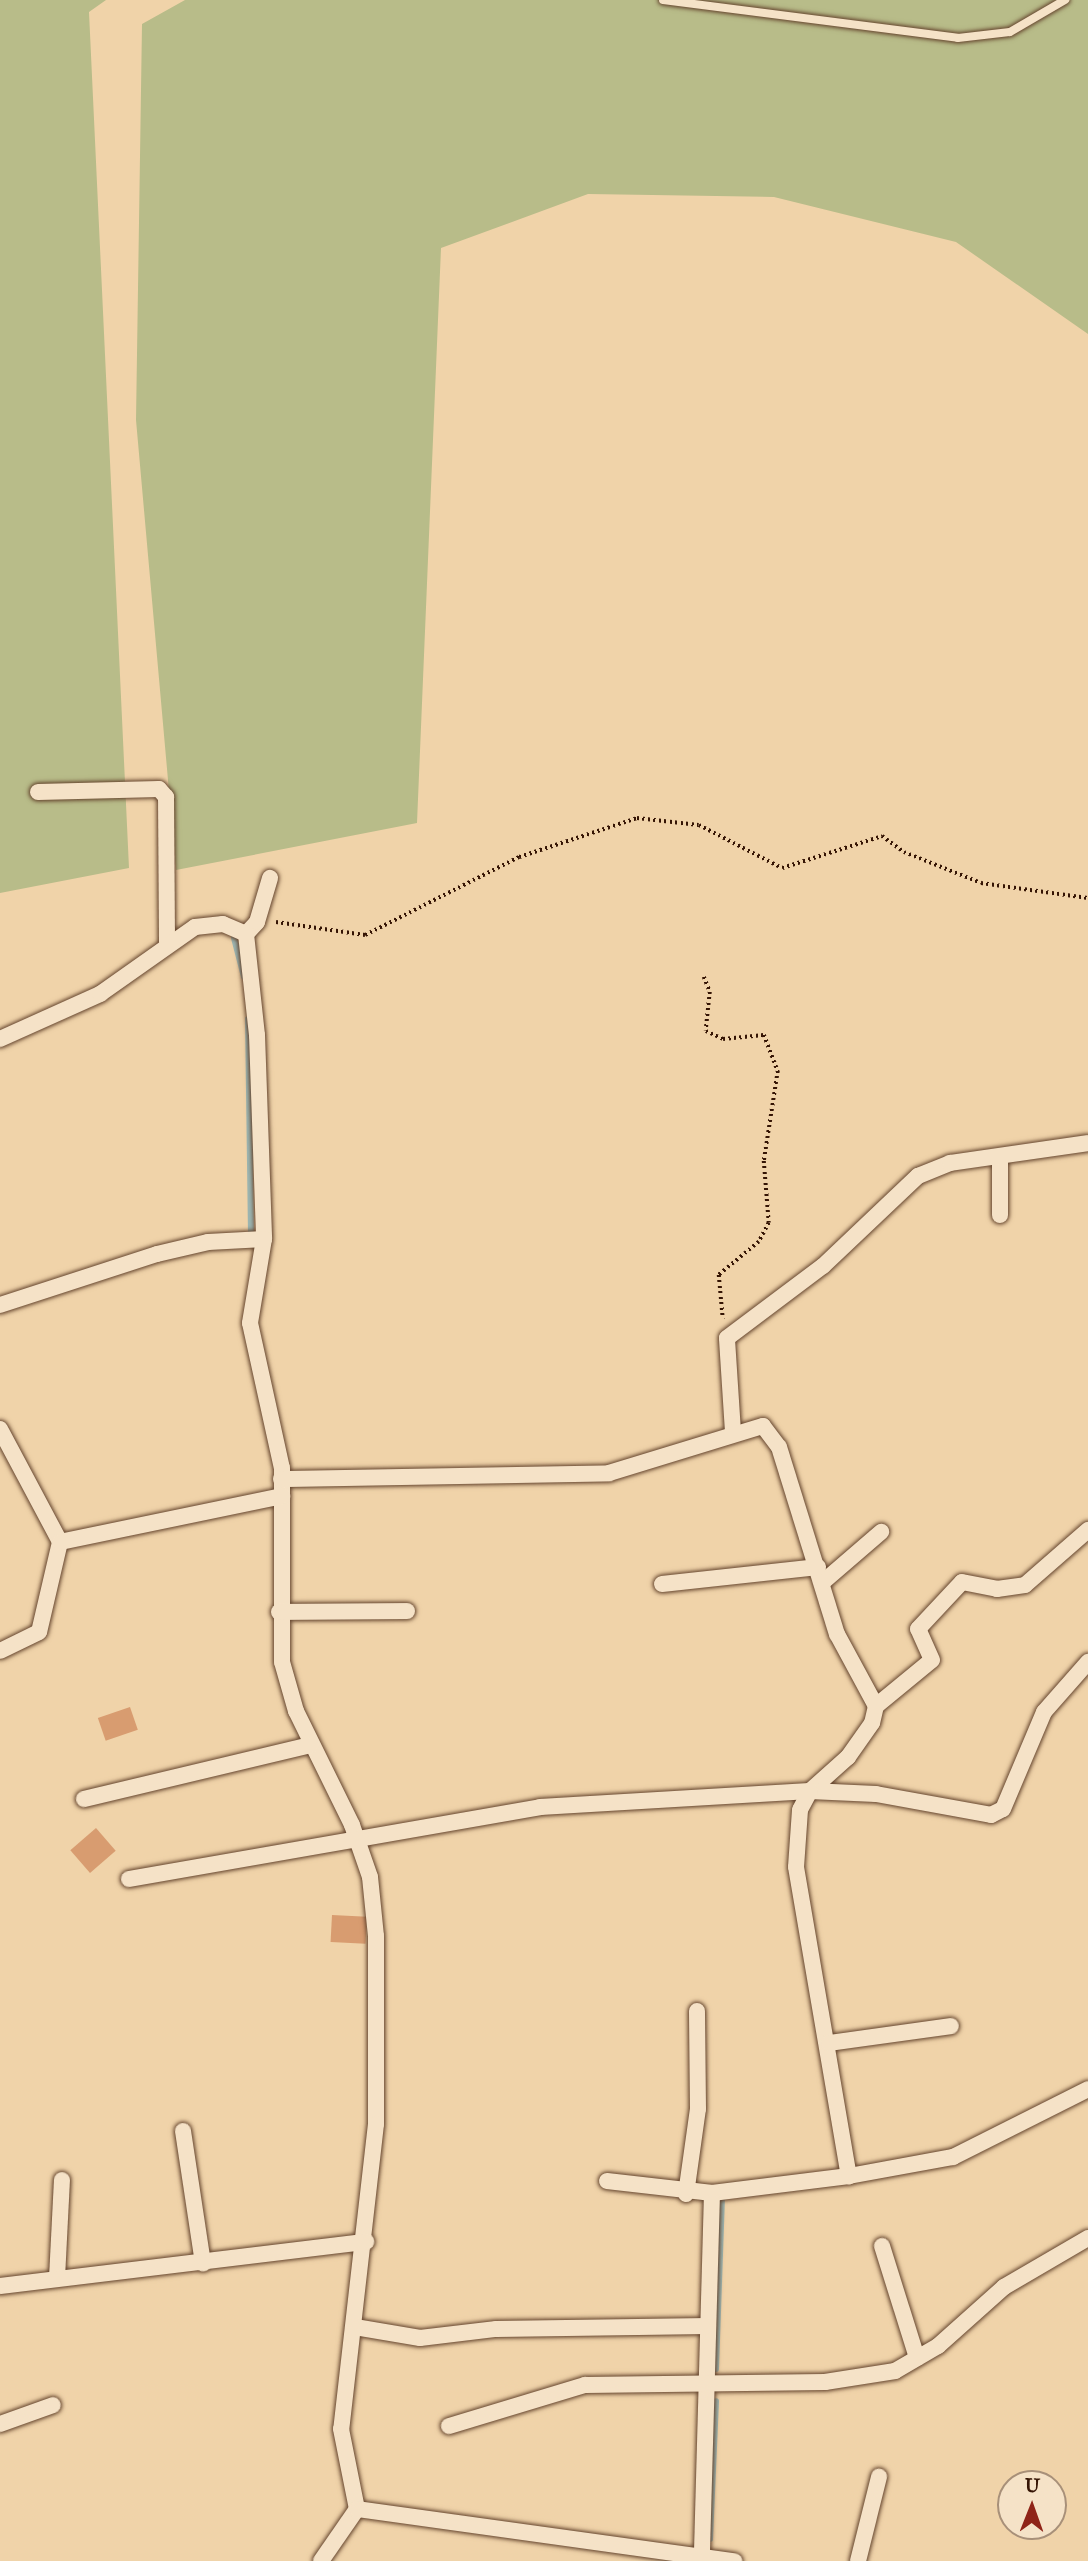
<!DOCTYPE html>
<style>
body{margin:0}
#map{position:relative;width:1088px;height:2561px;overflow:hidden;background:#f0d3a9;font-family:"IM FELL Great Primer",serif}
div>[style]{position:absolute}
.green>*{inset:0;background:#b8bc89}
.stream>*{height:6px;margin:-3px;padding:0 3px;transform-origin:3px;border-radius:3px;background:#9db6b2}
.building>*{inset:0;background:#d89c70;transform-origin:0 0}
.path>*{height:3.5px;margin-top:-1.75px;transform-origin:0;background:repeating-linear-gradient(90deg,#351404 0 2px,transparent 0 5.5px)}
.roads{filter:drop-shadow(0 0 2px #64442d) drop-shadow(0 0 2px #64442d)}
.lane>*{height:8px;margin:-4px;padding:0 4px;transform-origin:4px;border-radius:4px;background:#f5e2c7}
.street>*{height:16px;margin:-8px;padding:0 8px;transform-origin:8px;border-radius:8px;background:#f5e2c7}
span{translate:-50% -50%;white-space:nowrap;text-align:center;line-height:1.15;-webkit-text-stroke:5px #f5e2c7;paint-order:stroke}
.north{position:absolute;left:997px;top:2470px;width:70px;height:70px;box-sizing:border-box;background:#f5e2c7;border:2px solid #a89079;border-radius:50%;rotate:1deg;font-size:19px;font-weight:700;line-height:28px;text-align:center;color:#351404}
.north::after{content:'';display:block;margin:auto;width:24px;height:32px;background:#8f2418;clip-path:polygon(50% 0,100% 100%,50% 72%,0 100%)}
</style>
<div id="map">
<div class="green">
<div style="clip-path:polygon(0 0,106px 0,89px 12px,129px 868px,0 893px)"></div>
<div style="clip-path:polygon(185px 0,1088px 0,1088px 334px,956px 242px,774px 197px,588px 194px,441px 248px,417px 823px,176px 870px,136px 420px,142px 24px)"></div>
</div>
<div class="stream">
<div style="left:234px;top:938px;width:40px;rotate:75.6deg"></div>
<div style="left:248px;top:1019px;width:218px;rotate:89.2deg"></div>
<div style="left:716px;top:2369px;width:171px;rotate:-88deg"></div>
<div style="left:710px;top:2539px;width:138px;rotate:-87.5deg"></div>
</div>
<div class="building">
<div style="left:130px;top:1707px;width:24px;height:34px;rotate:71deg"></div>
<div style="left:96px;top:1828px;width:30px;height:34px;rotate:49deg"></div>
<div style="left:332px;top:1915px;width:35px;height:27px;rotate:3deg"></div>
</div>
<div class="path">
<div style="left:276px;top:922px;width:90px;rotate:8.3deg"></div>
<div style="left:365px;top:935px;width:173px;rotate:-26.9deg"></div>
<div style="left:519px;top:857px;width:124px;rotate:-18.3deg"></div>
<div style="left:637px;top:818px;width:62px;rotate:6.4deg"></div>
<div style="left:699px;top:825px;width:93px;rotate:27.4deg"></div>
<div style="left:782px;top:868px;width:105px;rotate:-17.7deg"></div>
<div style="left:882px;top:836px;width:27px;rotate:36deg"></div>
<div style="left:904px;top:852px;width:83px;rotate:21.9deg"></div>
<div style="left:981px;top:883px;width:108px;rotate:8deg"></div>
<div style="left:704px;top:977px;width:16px;rotate:68deg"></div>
<div style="left:710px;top:992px;width:39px;rotate:96deg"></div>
<div style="left:706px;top:1031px;width:19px;rotate:25deg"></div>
<div style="left:723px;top:1039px;width:41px;rotate:-5.6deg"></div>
<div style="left:764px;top:1035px;width:39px;rotate:69deg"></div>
<div style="left:778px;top:1071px;width:91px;rotate:98.8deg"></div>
<div style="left:764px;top:1161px;width:62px;rotate:85.4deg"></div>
<div style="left:769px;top:1223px;width:21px;rotate:118deg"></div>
<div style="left:759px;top:1242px;width:52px;rotate:140.5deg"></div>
<div style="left:719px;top:1275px;width:44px;rotate:84.8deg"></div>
</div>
<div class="roads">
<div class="lane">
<div style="left:663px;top:0;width:297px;rotate:7.3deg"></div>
<div style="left:958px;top:38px;width:52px;rotate:-6.6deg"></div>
<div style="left:1010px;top:32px;width:64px;rotate:-30.2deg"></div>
</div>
<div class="street">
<div style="left:38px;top:792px;width:121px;rotate:-1.4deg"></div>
<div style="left:159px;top:789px;width:11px;rotate:49deg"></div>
<div style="left:166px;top:797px;width:145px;rotate:89.6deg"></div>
<div style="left:246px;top:934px;width:16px;rotate:-47deg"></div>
<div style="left:257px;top:922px;width:46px;rotate:-73.5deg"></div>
<div style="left:0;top:1039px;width:110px;rotate:-24.2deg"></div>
<div style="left:100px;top:994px;width:116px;rotate:-35.2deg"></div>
<div style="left:195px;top:927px;width:28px;rotate:-6deg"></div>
<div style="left:223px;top:924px;width:25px;rotate:23deg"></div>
<div style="left:246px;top:934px;width:102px;rotate:83.8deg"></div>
<div style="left:257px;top:1035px;width:204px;rotate:88deg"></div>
<div style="left:264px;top:1239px;width:85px;rotate:99.5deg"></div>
<div style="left:250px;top:1323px;width:148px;rotate:77.6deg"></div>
<div style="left:282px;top:1468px;width:194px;rotate:90deg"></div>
<div style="left:282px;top:1662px;width:51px;rotate:74.1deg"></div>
<div style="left:296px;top:1711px;width:127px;rotate:63.8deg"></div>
<div style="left:352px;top:1825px;width:55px;rotate:70.9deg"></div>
<div style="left:370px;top:1877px;width:59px;rotate:84.2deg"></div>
<div style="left:376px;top:1936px;width:188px;rotate:90deg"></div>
<div style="left:376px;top:2124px;width:307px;rotate:96.5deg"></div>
<div style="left:341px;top:2429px;width:82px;rotate:78.7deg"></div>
<div style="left:357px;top:2509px;width:63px;rotate:124.7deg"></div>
<div style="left:1000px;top:1215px;width:58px;rotate:-90deg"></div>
<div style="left:0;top:1305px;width:165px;rotate:-18deg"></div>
<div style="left:157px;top:1254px;width:52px;rotate:-13.2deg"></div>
<div style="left:208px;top:1242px;width:56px;rotate:-3.1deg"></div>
<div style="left:0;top:1429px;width:128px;rotate:62deg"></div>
<div style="left:60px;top:1542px;width:92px;rotate:103.1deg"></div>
<div style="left:39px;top:1632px;width:43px;rotate:154deg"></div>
<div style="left:733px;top:1432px;width:94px;rotate:-93.7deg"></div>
<div style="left:727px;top:1338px;width:120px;rotate:-36.9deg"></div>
<div style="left:823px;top:1266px;width:131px;rotate:-43.5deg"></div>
<div style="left:918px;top:1176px;width:35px;rotate:-22deg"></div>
<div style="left:950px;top:1163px;width:139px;rotate:-8.2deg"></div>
<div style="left:281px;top:1479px;width:328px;rotate:-1deg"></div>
<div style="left:609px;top:1473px;width:161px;rotate:-17deg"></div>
<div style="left:763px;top:1426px;width:26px;rotate:53deg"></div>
<div style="left:779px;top:1447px;width:196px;rotate:72.8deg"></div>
<div style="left:837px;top:1634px;width:82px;rotate:61.6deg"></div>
<div style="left:876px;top:1706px;width:17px;rotate:103deg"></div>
<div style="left:872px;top:1723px;width:42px;rotate:125.2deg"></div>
<div style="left:848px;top:1757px;width:51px;rotate:138.2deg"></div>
<div style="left:60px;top:1542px;width:227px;rotate:-11.7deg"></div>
<div style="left:823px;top:1582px;width:77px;rotate:-40.8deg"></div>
<div style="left:662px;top:1584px;width:157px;rotate:-6.2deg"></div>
<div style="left:279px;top:1612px;width:128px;rotate:-0.4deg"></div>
<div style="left:876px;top:1706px;width:72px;rotate:-39.4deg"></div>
<div style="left:932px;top:1660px;width:34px;rotate:-114deg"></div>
<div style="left:918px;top:1629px;width:64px;rotate:-46.9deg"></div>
<div style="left:962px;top:1582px;width:36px;rotate:11deg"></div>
<div style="left:997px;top:1589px;width:28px;rotate:-8deg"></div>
<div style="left:1025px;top:1585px;width:84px;rotate:-41.1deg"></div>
<div style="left:810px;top:1791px;width:66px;rotate:2.6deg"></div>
<div style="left:876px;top:1794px;width:117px;rotate:10.3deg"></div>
<div style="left:991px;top:1815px;width:13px;rotate:-27deg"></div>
<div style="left:1003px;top:1809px;width:105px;rotate:-67.1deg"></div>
<div style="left:1044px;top:1712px;width:67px;rotate:-48.7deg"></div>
<div style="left:84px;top:1799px;width:233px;rotate:-13.4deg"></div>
<div style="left:129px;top:1879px;width:417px;rotate:-9.9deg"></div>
<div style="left:540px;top:1807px;width:270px;rotate:-3.4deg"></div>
<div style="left:810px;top:1791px;width:21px;rotate:118deg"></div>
<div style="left:800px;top:1810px;width:57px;rotate:94deg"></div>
<div style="left:796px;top:1867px;width:314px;rotate:80.3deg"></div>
<div style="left:849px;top:2176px;width:138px;rotate:172.9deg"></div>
<div style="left:712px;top:2193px;width:368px;rotate:91.6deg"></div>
<div style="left:829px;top:2043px;width:123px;rotate:-7.9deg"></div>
<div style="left:183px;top:2131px;width:134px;rotate:81.4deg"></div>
<div style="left:849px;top:2176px;width:106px;rotate:-10.4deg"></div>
<div style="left:953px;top:2157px;width:151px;rotate:-26.7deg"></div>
<div style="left:607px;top:2181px;width:106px;rotate:6.5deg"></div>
<div style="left:686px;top:2194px;width:86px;rotate:-82deg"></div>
<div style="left:698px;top:2109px;width:98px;rotate:-90.6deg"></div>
<div style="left:882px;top:2246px;width:117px;rotate:72.6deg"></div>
<div style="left:57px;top:2278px;width:98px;rotate:-87.1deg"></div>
<div style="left:0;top:2286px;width:369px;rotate:-6.9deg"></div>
<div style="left:355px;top:2327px;width:66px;rotate:9.6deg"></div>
<div style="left:420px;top:2338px;width:77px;rotate:-6.8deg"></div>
<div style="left:496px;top:2329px;width:212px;rotate:-0.8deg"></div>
<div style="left:0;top:2424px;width:56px;rotate:-19.7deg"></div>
<div style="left:449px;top:2426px;width:142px;rotate:-16.8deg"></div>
<div style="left:585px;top:2385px;width:240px;rotate:-0.7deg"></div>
<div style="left:825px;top:2382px;width:71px;rotate:-8.9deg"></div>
<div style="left:895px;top:2371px;width:50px;rotate:-30.2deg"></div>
<div style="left:938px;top:2346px;width:89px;rotate:-41.8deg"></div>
<div style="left:1004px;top:2287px;width:97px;rotate:-30.3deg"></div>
<div style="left:357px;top:2509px;width:381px;rotate:7.9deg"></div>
<div style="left:858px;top:2561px;width:87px;rotate:-76deg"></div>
</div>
</div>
<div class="north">U</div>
</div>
